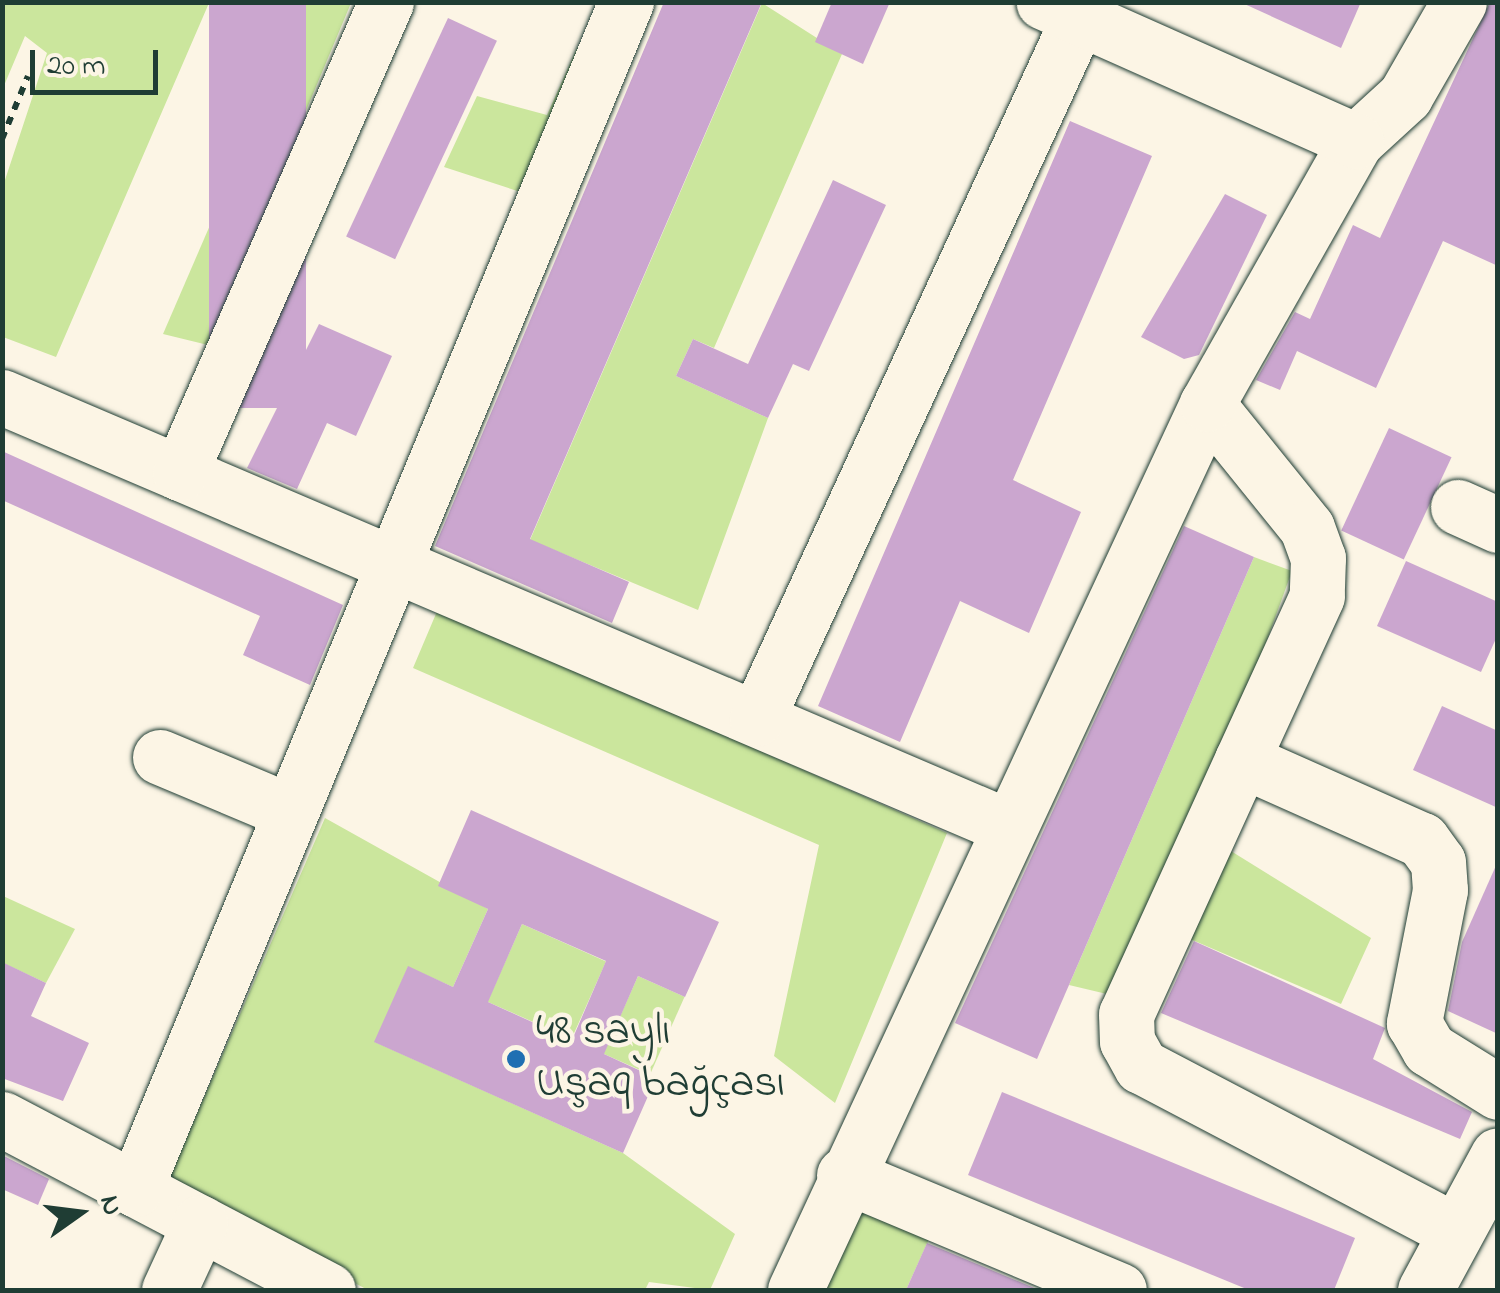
<!DOCTYPE html>
<meta charset="utf-8">
<style>
body{margin:0}
#map{position:relative;width:1500px;height:1293px;overflow:hidden;background:#fcf5e5;font-family:"Indie Flower",sans-serif}
div>[style]{position:absolute}
.green>*{inset:0;background:#cbe69d;transform-origin:0 0}
.building>*{inset:0;background:#cba6cf;transform-origin:0 0}
.path>*{height:6px;margin-top:-3px;transform-origin:0;background:repeating-linear-gradient(90deg,#1f3d34 0 8px,transparent 0 16px)}
.roads{filter:drop-shadow(0 0 2px #1f3d34) drop-shadow(0 0 2px #1f3d34)}
.minor>*{height:55px;margin:-27.5px;padding:0 27.5px;transform-origin:27.5px;border-radius:27.5px;background:#fcf5e5}
.dots>*{width:28px;height:28px;translate:-50% -50%;box-sizing:border-box;border:5px solid #fcf5e5;border-radius:50%}
span{translate:-50% -50%;white-space:nowrap;text-align:center;line-height:1.15;-webkit-text-stroke:9px #fcf5e5;paint-order:stroke}
.poi-label{font-size:45px;color:#1f3d34}
.left{translate:0 -50%;text-align:left}
.frame{position:absolute;inset:0;border:5px solid #1f3d34;pointer-events:none}
.north{position:absolute;left:30px;top:1163px;width:100px;height:100px;-webkit-text-stroke:8px #fcf5e5;paint-order:stroke;rotate:76deg;font-size:28px;font-weight:700;line-height:40px;text-align:center;color:#1f3d34}
.north::after{content:'';display:block;margin:auto;width:35px;height:45px;background:#1f3d34;clip-path:polygon(50% 0,100% 100%,50% 72%,0 100%)}
.scale{position:absolute;left:30px;top:50px;width:128px;height:45px;box-sizing:border-box;border:5px solid #1f3d34;border-top:0;padding-left:12px;font-size:30px;line-height:35px;white-space:nowrap;color:#1f3d34;-webkit-text-stroke:8px #fcf5e5;paint-order:stroke}
</style>
<div id="map">
<div class="green">
<div style="clip-path:polygon(2px 3px,209px 3px,56px 357px,3px 337px,3px 186px,47px 53px,25px 36px,3px 88px)"></div>
<div style="clip-path:polygon(306px 3px,351px 3px,208px 345px,163px 334px)"></div>
<div style="clip-path:polygon(762px 3px,842px 54px,714px 348px,693px 339px,676px 376px,768px 418px,698px 610px,530px 540px)"></div>
<div style="clip-path:polygon(578px 46px,542px 199px,444px 167px,477px 96px,547px 115px)"></div>
<div style="clip-path:polygon(1254px 557px,1292px 571px,1237px 723px,1111px 995px,1069px 985px)"></div>
<div style="clip-path:polygon(438px 609px,947px 833px,835px 1103px,774px 1056px,819px 845px,413px 668px)"></div>
<div style="clip-path:polygon(325px 818px,488px 909px,453px 987px,408px 967px,375px 1042px,623px 1153px,735px 1234px,710px 1290px,649px 1282px,645px 1290px,368px 1290px,166px 1185px)"></div>
<div style="clip-path:polygon(1218px 843px,1371px 938px,1341px 1004px,1169px 930px)"></div>
<div style="clip-path:polygon(3px 896px,75px 929px,46px 983px,3px 963px)"></div>
<div style="left:522px;top:924px;width:92px;height:85px;rotate:24deg"></div>
<div style="left:638px;top:976px;width:51px;height:85px;rotate:24deg"></div>
<div style="clip-path:polygon(858px 1208px,930px 1237px,906px 1290px,820px 1290px)"></div>
</div>
<div class="building">
<div style="left:209px;top:2px;width:97px;height:406px"></div>
<div style="clip-path:polygon(664px 2px,762px 2px,530px 539px,629px 582px,612px 623px,435px 546px)"></div>
<div style="clip-path:polygon(832px 2px,890px 2px,863px 64px,815px 42px)"></div>
<div style="clip-path:polygon(1240px 2px,1361px 2px,1341px 48px)"></div>
<div style="clip-path:polygon(1490px 2px,1498px 2px,1498px 266px,1443px 241px,1376px 388px,1297px 351px,1280px 390px,1256px 380px,1295px 312px,1310px 319px,1353px 225px,1380px 238px)"></div>
<div style="left:448px;top:18px;width:54px;height:241px;rotate:25deg"></div>
<div style="clip-path:polygon(1070px 121px,1152px 156px,1013px 480px,1081px 512px,1029px 633px,960px 601px,900px 742px,818px 706px)"></div>
<div style="clip-path:polygon(833px 180px,886px 205px,809px 371px,793px 364px,768px 418px,676px 376px,693px 339px,748px 364px)"></div>
<div style="clip-path:polygon(1225px 194px,1267px 215px,1199px 355px,1184px 359px,1141px 337px)"></div>
<div style="clip-path:polygon(319px 324px,392px 356px,356px 436px,327px 423px,297px 489px,247px 468px)"></div>
<div style="left:1389px;top:428px;width:69px;height:113px;rotate:25deg"></div>
<div style="clip-path:polygon(2px 451px,343px 605px,310px 685px,243px 655px,260px 616px,2px 500px)"></div>
<div style="clip-path:polygon(1184px 526px,1254px 557px,1037px 1059px,955px 1023px)"></div>
<div style="clip-path:polygon(1406px 561px,1498px 602px,1498px 634px,1481px 672px,1377px 626px)"></div>
<div style="clip-path:polygon(1442px 706px,1498px 731px,1498px 808px,1413px 770px)"></div>
<div style="clip-path:polygon(evenodd,471px 810px,719px 922px,685px 997px,638px 976px,604px 1054px,656px 1078px,623px 1153px,374px 1042px,408px 966px,453px 987px,488px 909px,438px 886px,471px 810px,522px 924px,606px 961px,572px 1040px,488px 1002px,522px 924px)"></div>
<div style="clip-path:polygon(1498px 861px,1498px 1034px,1448px 1011px,1462px 942px)"></div>
<div style="clip-path:polygon(1194px 941px,1385px 1028px,1373px 1059px,1472px 1112px,1460px 1139px,1161px 1013px)"></div>
<div style="clip-path:polygon(2px 962px,46px 983px,31px 1016px,89px 1043px,63px 1101px,2px 1078px)"></div>
<div style="clip-path:polygon(1002px 1092px,1355px 1238px,1334px 1290px,1249px 1290px,968px 1175px)"></div>
<div style="clip-path:polygon(2px 1155px,49px 1179px,38px 1205px,2px 1189px)"></div>
<div style="clip-path:polygon(927px 1243px,1039px 1290px,906px 1290px)"></div>
</div>
<div class="path">
<div style="left:2px;top:139px;width:68px;rotate:-67.6deg"></div>
</div>
<div class="roads">
<div class="minor">
<div style="left:1356px;top:141px;width:67px;rotate:-42.6deg"></div>
<div style="left:1405px;top:96px;width:108px;rotate:-60.1deg"></div>
<div style="left:2px;top:397px;width:1093px;rotate:23.12deg"></div>
<div style="left:1207px;top:404px;width:159px;rotate:51.1deg"></div>
<div style="left:1307px;top:528px;width:32px;rotate:70deg"></div>
<div style="left:1318px;top:558px;width:38px;rotate:92deg"></div>
<div style="left:1317px;top:596px;width:180px;rotate:114.6deg"></div>
<div style="left:1242px;top:760px;width:197px;rotate:24deg"></div>
<div style="left:1422px;top:840px;width:27px;rotate:54deg"></div>
<div style="left:1438px;top:862px;width:28px;rotate:86deg"></div>
<div style="left:1440px;top:890px;width:136px;rotate:101.1deg"></div>
<div style="left:1414px;top:1023px;width:30px;rotate:60deg"></div>
<div style="left:1429px;top:1049px;width:81px;rotate:31.9deg"></div>
<div style="left:180px;top:473px;width:514px;rotate:-66.38deg"></div>
<div style="left:1458px;top:507px;width:44px;rotate:24.2deg"></div>
<div style="left:757px;top:718px;width:769px;rotate:-65.33deg"></div>
<div style="left:160px;top:757px;width:140px;rotate:22.7deg"></div>
<div style="left:1242px;top:760px;width:279px;rotate:114.5deg"></div>
<div style="left:1126px;top:1014px;width:27px;rotate:88deg"></div>
<div style="left:1127px;top:1041px;width:29px;rotate:61deg"></div>
<div style="left:1141px;top:1066px;width:351px;rotate:27.7deg"></div>
<div style="left:2px;top:1119px;width:368px;rotate:27.7deg"></div>
<div style="left:844px;top:1175px;width:298px;rotate:22.7deg"></div>
<div style="left:135px;top:1189px;width:1285px;rotate:-67.53deg"></div>
<div style="left:169px;top:1290px;width:74px;rotate:-65.2deg"></div>
<div style="left:795px;top:1290px;width:977px;rotate:-65.06deg"></div>
<div style="left:1207px;top:404px;width:302px;rotate:-60.5deg"></div>
<div style="left:1356px;top:141px;width:342px;rotate:-156deg"></div>
<div style="left:1425px;top:1290px;width:153px;rotate:-61.6deg"></div>
</div>
</div>
<div class="dots">
<div style="left:516px;top:1059px;background:#1f6fb2"></div>
</div>
<div class="poi-label">
<span class="left" style="left:536px;top:1059px">48 saylı<br>Uşaq bağçası</span>
</div>
<div class="frame"></div>
<div class="north">N</div>
<div class="scale">20 m</div>
</div>
